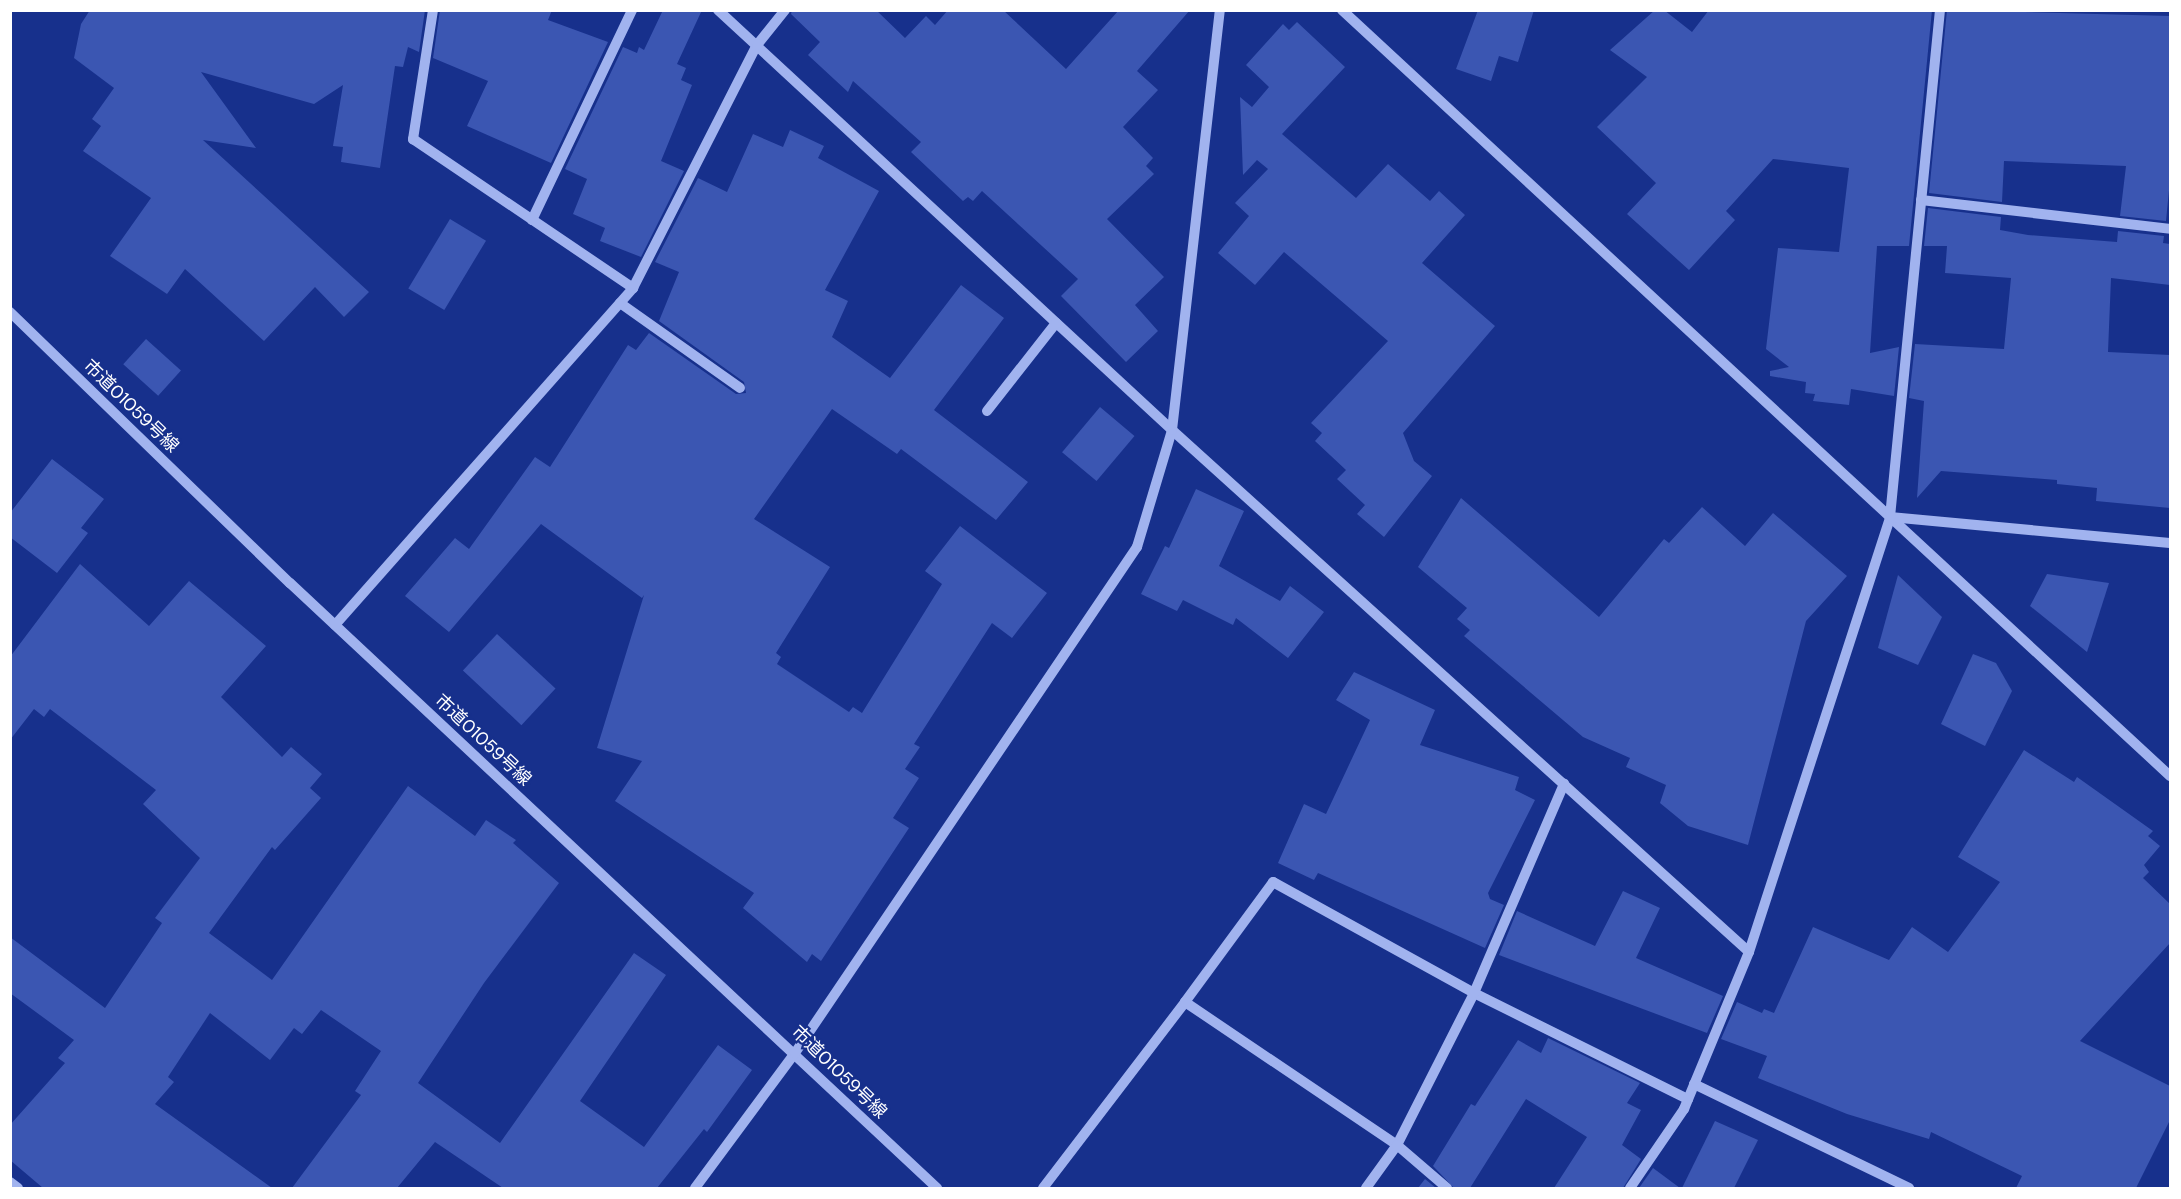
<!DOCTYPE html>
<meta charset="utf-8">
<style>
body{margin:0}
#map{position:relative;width:2181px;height:1199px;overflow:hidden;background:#17308c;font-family:"DM Sans","Noto Sans JP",sans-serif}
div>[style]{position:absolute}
.building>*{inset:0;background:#3b56b2;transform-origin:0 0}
.minor>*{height:10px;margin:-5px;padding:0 5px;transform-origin:5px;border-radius:5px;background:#a1b3ef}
span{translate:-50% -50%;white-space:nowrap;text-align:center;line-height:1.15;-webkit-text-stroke:4.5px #17308c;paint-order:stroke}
.street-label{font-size:18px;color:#fff}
.frame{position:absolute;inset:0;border:12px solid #fff;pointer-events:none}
</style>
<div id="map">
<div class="building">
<div style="clip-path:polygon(90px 10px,425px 10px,419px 52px,408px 47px,403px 67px,395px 66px,380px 168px,341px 162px,343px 147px,333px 146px,343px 85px,314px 104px,201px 72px,256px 148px,203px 140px,369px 292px,344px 317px,315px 287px,264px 341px,185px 269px,167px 294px,110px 256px,151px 198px,83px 151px,101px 126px,92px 119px,114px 88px,74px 58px,81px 24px)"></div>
<div style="clip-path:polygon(440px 10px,552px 10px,548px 20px,608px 42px,551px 163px,467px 126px,488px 81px,433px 58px)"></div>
<div style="clip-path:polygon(663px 10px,702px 10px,677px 64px,686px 68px,681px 80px,692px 85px,661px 161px,684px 171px,641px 257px,600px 241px,605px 228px,573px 214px,587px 179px,565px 169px,623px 47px,637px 53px,639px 47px,644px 50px)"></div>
<div style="clip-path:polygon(792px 10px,876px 10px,905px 38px,926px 16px,935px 25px,948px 10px,1003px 10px,1066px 69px,1119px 10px,1190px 10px,1137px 71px,1158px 90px,1123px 127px,1153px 158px,1146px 166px,1154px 174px,1107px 219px,1164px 277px,1135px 305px,1158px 331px,1126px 362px,1061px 296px,1078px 279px,982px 191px,973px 201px,968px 197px,963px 201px,911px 152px,921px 142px,853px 81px,848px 92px,808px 55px,820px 42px,791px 14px)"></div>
<div style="clip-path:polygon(1478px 10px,1534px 10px,1518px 62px,1499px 56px,1491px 81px,1456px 69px)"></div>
<div style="clip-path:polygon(1655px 10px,1664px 10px,1692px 32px,1709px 10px,1932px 10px,1909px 246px,1877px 246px,1870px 353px,1899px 347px,1894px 396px,1851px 389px,1849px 405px,1813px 401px,1815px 394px,1805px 393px,1806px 382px,1770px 376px,1770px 371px,1789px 367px,1766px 349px,1778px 248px,1839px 252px,1849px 168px,1773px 159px,1726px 211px,1735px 220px,1689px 270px,1627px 214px,1656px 183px,1597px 127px,1647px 77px,1610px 50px)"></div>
<div style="clip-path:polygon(1947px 10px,2170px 16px,2170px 180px,2166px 221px,2120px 216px,2126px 166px,2004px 161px,2002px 202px,1929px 193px)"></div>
<div style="clip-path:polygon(1297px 22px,1345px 67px,1282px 134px,1356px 198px,1388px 164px,1430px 201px,1439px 191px,1465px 215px,1422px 263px,1495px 326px,1403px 433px,1414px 461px,1432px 476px,1384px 537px,1357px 514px,1365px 505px,1337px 479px,1346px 470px,1315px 441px,1322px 433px,1311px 423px,1388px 341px,1284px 252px,1255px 285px,1218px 253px,1249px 216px,1235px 203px,1268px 169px,1257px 160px,1243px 175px,1240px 97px,1252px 107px,1269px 87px,1246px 65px,1283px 24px,1289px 30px)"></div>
<div style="clip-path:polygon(790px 130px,824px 146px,818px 158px,879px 191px,825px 290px,848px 301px,832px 337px,890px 378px,961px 285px,1004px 318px,934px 410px,1028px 482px,996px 520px,901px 449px,897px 454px,832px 409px,754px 519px,830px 567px,776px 653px,781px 657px,777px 664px,849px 712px,853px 707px,862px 713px,942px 584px,925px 571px,960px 526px,1047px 593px,1012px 638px,992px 623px,914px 744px,920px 747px,905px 769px,919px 778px,893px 818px,909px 828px,821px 961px,812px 954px,807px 962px,743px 908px,754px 893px,615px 801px,642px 761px,597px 748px,644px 595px,642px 598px,541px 524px,449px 632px,405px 596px,455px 538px,469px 549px,535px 457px,550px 467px,628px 345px,636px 350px,649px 333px,736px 394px,746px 393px,744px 382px,659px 321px,679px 272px,655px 262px,698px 178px,727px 192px,753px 134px,783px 147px)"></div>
<div style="clip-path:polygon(1928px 208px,2001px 217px,2000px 230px,2028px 235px,2117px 242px,2118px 231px,2164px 236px,2163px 243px,2170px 244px,2170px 285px,2111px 278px,2108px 352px,2170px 355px,2170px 508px,2096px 501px,2097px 488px,2057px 484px,2057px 480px,1941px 471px,1917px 498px,1924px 401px,1909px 398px,1915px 344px,2004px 349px,2011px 278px,1945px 273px,1947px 246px,1924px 246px)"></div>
<div style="left:450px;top:219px;width:42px;height:81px;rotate:31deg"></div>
<div style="left:146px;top:339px;width:47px;height:34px;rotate:42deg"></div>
<div style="left:1100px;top:407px;width:45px;height:59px;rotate:40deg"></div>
<div style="clip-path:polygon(52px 459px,104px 499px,81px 528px,88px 533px,57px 573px,10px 537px,10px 513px)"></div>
<div style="clip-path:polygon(1196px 489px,1244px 511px,1219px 566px,1280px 601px,1290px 586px,1324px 612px,1288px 658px,1236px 618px,1233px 625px,1183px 600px,1177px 611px,1141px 594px,1165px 546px,1169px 548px)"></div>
<div style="clip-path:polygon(1461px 498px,1599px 617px,1664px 539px,1669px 543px,1702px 507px,1745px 546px,1773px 513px,1847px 576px,1806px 621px,1748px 845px,1688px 826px,1660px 803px,1666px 785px,1626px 767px,1630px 758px,1583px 737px,1464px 636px,1470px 630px,1457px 619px,1467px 608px,1418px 567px)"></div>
<div style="clip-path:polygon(80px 564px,149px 626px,189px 581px,266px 646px,221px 697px,282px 757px,291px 747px,322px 774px,310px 788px,321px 798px,275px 850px,272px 847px,209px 933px,272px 980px,408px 786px,475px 836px,486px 820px,516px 840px,513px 843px,559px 883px,484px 983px,418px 1083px,500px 1143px,634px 953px,666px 975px,580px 1101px,644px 1147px,718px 1045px,752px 1070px,707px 1132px,704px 1129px,657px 1188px,503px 1188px,435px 1142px,397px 1188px,292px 1188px,361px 1095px,355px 1091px,381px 1051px,321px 1010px,302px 1034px,294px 1028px,270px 1060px,210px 1013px,168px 1077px,174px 1082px,155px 1104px,272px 1188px,43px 1188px,10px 1160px,10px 1125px,65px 1063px,58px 1058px,74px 1040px,10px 993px,10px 937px,105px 1008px,162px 923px,155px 918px,200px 858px,143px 804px,156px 790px,50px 709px,44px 717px,34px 709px,10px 740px,10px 657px)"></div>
<div style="clip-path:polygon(2047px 574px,2109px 583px,2087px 652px,2030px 606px)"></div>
<div style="clip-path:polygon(1898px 575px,1942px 617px,1918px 665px,1878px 648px)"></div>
<div style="left:497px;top:634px;width:80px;height:50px;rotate:43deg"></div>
<div style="clip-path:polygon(1973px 654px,1996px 663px,2012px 691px,1985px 746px,1941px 724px)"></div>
<div style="clip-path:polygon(1354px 672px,1435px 710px,1420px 745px,1519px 777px,1515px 790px,1535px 800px,1488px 893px,1490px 899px,1504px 905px,1485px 948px,1318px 873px,1314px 880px,1278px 863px,1304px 804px,1326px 814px,1370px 720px,1336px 700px)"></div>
<div style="clip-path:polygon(2024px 750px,2074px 782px,2077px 777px,2153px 831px,2148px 836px,2160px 846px,2144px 865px,2149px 872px,2143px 878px,2170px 904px,2170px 943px,2080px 1041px,2170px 1086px,2170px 1120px,2136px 1188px,2016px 1188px,2022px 1176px,1931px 1132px,1929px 1139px,1847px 1114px,1758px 1078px,1767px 1056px,1721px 1039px,1737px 1002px,1762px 1013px,1764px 1009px,1774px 1013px,1813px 927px,1889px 960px,1912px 927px,1948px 952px,2000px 882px,1958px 857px)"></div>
<div style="clip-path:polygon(1623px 891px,1660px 908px,1636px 958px,1723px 996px,1707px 1033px,1499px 955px,1517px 911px,1595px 946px)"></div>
<div style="clip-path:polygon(1548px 1038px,1640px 1083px,1627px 1103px,1641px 1110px,1622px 1145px,1641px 1159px,1623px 1188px,1554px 1188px,1587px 1137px,1526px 1099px,1470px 1188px,1454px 1188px,1433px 1166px,1471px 1104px,1475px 1106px,1518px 1040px,1541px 1053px)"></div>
<div style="clip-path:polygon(1715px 1121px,1758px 1140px,1734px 1188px,1682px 1188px)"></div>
<div style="clip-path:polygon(1653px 1168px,1680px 1188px,1639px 1188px)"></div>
<div style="clip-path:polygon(1425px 1179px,1436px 1188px,1418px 1188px)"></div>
</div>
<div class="minor">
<div style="left:433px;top:10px;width:131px;rotate:98.8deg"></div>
<div style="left:413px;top:139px;width:266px;rotate:34.1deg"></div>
<div style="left:718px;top:10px;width:618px;rotate:42.77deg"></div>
<div style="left:1172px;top:430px;width:778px;rotate:42.13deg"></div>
<div style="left:1342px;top:10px;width:1128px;rotate:42.77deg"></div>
<div style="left:1921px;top:200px;width:251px;rotate:6.6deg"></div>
<div style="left:532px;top:220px;width:233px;rotate:-64.5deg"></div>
<div style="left:620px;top:303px;width:147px;rotate:35.3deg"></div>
<div style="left:10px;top:312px;width:390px;rotate:44.1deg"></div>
<div style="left:290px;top:583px;width:886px;rotate:43.08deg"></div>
<div style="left:987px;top:411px;width:112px;rotate:-51.9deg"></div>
<div style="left:1890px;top:517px;width:281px;rotate:5.3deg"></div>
<div style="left:335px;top:625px;width:450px;rotate:-48.5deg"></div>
<div style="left:633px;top:288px;width:273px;rotate:-63deg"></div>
<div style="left:757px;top:45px;width:45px;rotate:-51.3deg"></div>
<div style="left:1185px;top:1002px;width:149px;rotate:-53.7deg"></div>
<div style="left:1273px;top:882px;width:230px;rotate:28.9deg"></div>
<div style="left:1474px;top:993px;width:239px;rotate:26.4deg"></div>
<div style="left:1694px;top:1084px;width:239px;rotate:25.8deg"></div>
<div style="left:10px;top:1182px;width:10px;rotate:37deg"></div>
<div style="left:695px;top:1188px;width:168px;rotate:-53.5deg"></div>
<div style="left:795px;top:1053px;width:611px;rotate:-55.95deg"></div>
<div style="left:1137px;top:547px;width:122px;rotate:-73.3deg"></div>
<div style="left:1172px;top:430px;width:423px;rotate:-83.5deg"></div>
<div style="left:1043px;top:1188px;width:234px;rotate:-52.6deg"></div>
<div style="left:1185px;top:1002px;width:256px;rotate:34deg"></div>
<div style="left:1397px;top:1145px;width:170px;rotate:-63.1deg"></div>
<div style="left:1474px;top:993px;width:228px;rotate:-66.7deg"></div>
<div style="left:1366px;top:1188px;width:53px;rotate:-54.2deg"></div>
<div style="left:1397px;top:1145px;width:66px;rotate:40.7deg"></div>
<div style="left:1630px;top:1188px;width:96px;rotate:-55.6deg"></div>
<div style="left:1684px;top:1109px;width:170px;rotate:-67.5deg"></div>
<div style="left:1749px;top:952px;width:457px;rotate:-72deg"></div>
<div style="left:1890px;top:517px;width:509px;rotate:-84.37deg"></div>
</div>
<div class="street-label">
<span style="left:131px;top:406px;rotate:44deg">市道01059号線</span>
<span style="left:483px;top:740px;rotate:43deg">市道01059号線</span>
<span style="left:839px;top:1072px;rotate:44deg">市道01059号線</span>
</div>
<div class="frame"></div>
</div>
